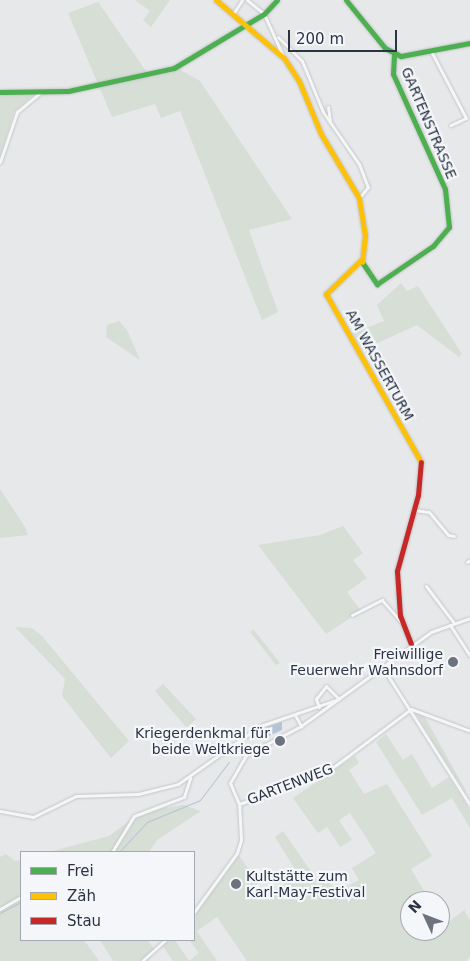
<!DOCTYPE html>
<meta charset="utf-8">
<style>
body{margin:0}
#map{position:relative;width:470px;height:961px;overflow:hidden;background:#e6e8ea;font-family:"DejaVu Sans",sans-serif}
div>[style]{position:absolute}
.green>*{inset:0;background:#d6ded6}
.water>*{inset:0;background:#b4c4d5}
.stream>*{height:1px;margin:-0.5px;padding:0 0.5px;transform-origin:0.5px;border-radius:0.5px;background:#b4c4d5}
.roads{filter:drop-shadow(0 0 1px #c4c6c8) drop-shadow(0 0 1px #c4c6c8)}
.street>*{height:3px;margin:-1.5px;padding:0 1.5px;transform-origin:1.5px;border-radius:1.5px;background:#f5f6f7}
.fast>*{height:5px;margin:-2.5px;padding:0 2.5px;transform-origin:2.5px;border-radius:2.5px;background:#4caf50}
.slow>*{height:5px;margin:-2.5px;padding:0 2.5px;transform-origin:2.5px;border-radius:2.5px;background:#ffc107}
.jam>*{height:5px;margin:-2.5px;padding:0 2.5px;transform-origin:2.5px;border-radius:2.5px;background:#c62828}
.dots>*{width:14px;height:14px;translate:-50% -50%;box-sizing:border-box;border:2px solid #f4f6f9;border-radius:50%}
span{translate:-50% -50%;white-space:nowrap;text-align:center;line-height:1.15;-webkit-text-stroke:4.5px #f4f6f9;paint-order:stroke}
.street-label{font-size:14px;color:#2b3445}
.poi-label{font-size:14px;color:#2b3445}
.right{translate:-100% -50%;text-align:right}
.left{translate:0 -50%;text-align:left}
.legend{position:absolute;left:20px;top:851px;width:175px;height:90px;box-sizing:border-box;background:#f4f6f9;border:1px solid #a4a8b1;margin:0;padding:6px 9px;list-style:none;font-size:15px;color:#2b3445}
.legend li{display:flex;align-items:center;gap:10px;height:25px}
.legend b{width:25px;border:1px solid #a4a8b1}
.north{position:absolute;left:400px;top:891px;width:50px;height:50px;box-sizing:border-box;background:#f4f6f9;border:1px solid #a4a8b1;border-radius:50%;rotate:313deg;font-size:14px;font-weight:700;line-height:20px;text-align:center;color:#2b3445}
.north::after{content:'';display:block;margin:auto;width:18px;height:22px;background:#6c737f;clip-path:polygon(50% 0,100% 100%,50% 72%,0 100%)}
.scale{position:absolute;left:288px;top:30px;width:109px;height:22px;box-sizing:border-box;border:2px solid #2b3445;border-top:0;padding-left:6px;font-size:15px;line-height:18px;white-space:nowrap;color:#2b3445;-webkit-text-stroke:4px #f4f6f9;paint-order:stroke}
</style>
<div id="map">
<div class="green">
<div style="clip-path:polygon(135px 0,170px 0,151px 27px,143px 20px,150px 11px)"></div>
<div style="clip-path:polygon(98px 2px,148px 74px,182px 64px,182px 71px,200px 81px,292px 219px,249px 230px,278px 312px,262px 320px,180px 111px,161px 118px,155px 104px,112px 117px,68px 13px)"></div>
<div style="clip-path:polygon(0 93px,33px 95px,14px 112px,0 156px)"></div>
<div style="clip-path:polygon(401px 283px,407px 291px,418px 286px,462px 354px,459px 357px,417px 325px,360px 351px,351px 334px,384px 321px,377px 305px)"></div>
<div style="clip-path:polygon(119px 321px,127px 330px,140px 360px,106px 337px,107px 325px)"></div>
<div style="clip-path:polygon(0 489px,25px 527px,28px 535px,0 538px)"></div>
<div style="clip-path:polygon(343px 526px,363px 553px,353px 560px,367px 578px,347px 592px,361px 611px,326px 634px,258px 545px,320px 535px)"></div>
<div style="clip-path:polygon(15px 627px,32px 628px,42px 636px,129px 741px,111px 758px,62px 696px,65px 679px)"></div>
<div style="clip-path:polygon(253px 630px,254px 630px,280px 663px,276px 665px,250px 632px)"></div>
<div style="clip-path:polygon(163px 684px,196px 719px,187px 728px,155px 691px)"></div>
<div style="clip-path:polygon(414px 710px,422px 712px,470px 798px,441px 755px)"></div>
<div style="clip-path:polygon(386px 734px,403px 760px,412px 754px,432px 788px,449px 777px,470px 810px,470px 828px,452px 798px,422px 815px,376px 742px)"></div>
<div style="clip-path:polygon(355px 756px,359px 763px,349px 770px,364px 794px,387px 784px,432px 856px,411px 869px,430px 901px,410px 901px,410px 931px,440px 931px,440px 918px,445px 925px,464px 910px,470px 920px,470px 957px,466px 961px,247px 961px,217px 917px,197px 931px,217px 961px,189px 961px,199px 953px,189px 940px,194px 940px,194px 914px,238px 854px,267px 896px,298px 874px,275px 837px,283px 831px,317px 880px,328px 880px,336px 893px,359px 880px,352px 868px,376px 853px,350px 813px,339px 820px,352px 840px,340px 847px,327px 827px,318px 833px,293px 798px)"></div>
<div style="clip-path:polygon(183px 805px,201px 811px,157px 840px,149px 852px,49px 852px,109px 836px,141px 812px)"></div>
<div style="clip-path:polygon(6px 854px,15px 861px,21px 860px,21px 940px,84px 940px,99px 961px,0 961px,0 857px)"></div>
<div style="clip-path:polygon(100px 940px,148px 940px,155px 951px,148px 961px,113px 961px)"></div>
<div style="clip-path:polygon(167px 940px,175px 940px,189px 961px,173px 961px,162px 945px)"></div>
</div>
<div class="water">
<div style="clip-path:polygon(282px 722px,282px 730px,269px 736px,263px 728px)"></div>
</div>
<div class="stream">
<div style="left:119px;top:852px;width:41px;rotate:-47deg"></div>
<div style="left:147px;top:822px;width:57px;rotate:-22.5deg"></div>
<div style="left:200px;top:800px;width:48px;rotate:-52.7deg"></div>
<div style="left:0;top:913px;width:24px;rotate:-28deg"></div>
</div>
<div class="roads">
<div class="street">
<div style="left:247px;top:0;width:22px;rotate:39deg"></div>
<div style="left:264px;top:14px;width:48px;rotate:65.6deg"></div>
<div style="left:233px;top:14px;width:17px;rotate:-57deg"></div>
<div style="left:278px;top:37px;width:34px;rotate:45deg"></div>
<div style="left:302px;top:61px;width:55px;rotate:67.6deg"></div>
<div style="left:323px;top:112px;width:63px;rotate:55.3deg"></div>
<div style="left:359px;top:164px;width:25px;rotate:69deg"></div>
<div style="left:368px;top:187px;width:14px;rotate:129deg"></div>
<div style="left:432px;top:53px;width:73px;rotate:62.4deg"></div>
<div style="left:466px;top:118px;width:17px;rotate:155deg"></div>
<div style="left:328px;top:107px;width:15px;rotate:82deg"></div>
<div style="left:0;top:162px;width:53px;rotate:-71.2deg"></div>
<div style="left:17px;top:112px;width:31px;rotate:-40deg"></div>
<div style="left:414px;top:510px;width:15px;rotate:8deg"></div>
<div style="left:429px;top:512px;width:30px;rotate:50deg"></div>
<div style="left:448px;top:535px;width:6px;rotate:9deg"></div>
<div style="left:467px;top:562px;width:4px;rotate:-34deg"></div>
<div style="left:426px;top:586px;width:46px;rotate:52.9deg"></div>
<div style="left:352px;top:615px;width:34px;rotate:-27deg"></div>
<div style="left:382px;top:600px;width:29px;rotate:49deg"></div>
<div style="left:450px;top:625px;width:37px;rotate:57deg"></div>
<div style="left:383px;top:668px;width:162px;rotate:57.6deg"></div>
<div style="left:319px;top:707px;width:9px;rotate:-111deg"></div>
<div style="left:316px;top:699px;width:16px;rotate:-52deg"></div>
<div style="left:326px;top:686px;width:18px;rotate:45deg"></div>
<div style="left:295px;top:715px;width:13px;rotate:61deg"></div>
<div style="left:237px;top:744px;width:14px;rotate:51deg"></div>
<div style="left:239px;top:804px;width:23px;rotate:-113deg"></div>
<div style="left:230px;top:783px;width:32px;rotate:-60deg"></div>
<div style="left:246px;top:755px;width:62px;rotate:-27.8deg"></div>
<div style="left:301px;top:726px;width:160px;rotate:-35.9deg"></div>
<div style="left:431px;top:632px;width:41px;rotate:-19.7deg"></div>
<div style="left:239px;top:804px;width:90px;rotate:-19.4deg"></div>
<div style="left:324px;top:774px;width:109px;rotate:-36.8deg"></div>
<div style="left:411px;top:709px;width:63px;rotate:20.4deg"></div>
<div style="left:0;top:811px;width:34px;rotate:10deg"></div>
<div style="left:33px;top:817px;width:48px;rotate:-26deg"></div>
<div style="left:76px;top:796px;width:62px;rotate:-1.8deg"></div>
<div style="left:138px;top:794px;width:41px;rotate:-14deg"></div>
<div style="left:178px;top:784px;width:100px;rotate:-35.3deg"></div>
<div style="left:260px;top:726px;width:83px;rotate:-18.9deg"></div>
<div style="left:112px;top:852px;width:42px;rotate:-58.6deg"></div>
<div style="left:134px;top:816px;width:53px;rotate:-20.8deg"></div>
<div style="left:184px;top:797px;width:20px;rotate:-72deg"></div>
<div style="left:0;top:909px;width:24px;rotate:-30deg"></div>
<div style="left:194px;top:912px;width:73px;rotate:-53.9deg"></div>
<div style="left:237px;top:853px;width:14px;rotate:-73deg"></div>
<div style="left:241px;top:840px;width:36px;rotate:-93deg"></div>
<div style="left:142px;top:961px;width:31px;rotate:-42deg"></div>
</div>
<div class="fast">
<div style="left:346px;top:0;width:62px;rotate:50.9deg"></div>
<div style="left:385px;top:48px;width:18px;rotate:27deg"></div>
<div style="left:401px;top:56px;width:70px;rotate:-10.7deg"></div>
<div style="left:0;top:92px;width:68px;rotate:-0.8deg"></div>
<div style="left:68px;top:91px;width:108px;rotate:-12.2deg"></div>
<div style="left:174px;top:68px;width:105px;rotate:-31deg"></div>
<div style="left:264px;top:14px;width:19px;rotate:-47deg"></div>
<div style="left:362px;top:262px;width:27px;rotate:56deg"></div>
<div style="left:377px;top:284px;width:68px;rotate:-34.2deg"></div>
<div style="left:433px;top:246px;width:25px;rotate:-50deg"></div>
<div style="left:449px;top:227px;width:38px;rotate:-96deg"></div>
<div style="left:445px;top:189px;width:126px;rotate:-114.3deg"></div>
<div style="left:393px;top:74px;width:20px;rotate:-87deg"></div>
</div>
<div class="slow">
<div style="left:216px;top:0;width:89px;rotate:40.5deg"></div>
<div style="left:284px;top:58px;width:27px;rotate:57deg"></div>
<div style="left:299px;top:81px;width:57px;rotate:67.5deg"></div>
<div style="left:321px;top:134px;width:74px;rotate:59.3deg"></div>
<div style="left:359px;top:198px;width:37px;rotate:81deg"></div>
<div style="left:365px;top:235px;width:27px;rotate:96deg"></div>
<div style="left:361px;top:260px;width:49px;rotate:135.8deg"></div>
<div style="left:326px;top:294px;width:193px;rotate:60.5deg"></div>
</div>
<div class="jam">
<div style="left:411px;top:644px;width:30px;rotate:-111deg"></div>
<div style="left:400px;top:616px;width:45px;rotate:-93.8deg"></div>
<div style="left:397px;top:571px;width:79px;rotate:-74.6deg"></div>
<div style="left:418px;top:495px;width:33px;rotate:-85deg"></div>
</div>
</div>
<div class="dots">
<div style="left:453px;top:662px;background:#6c737f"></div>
<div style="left:280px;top:741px;background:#6c737f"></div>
<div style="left:236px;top:884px;background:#6c737f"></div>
</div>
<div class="street-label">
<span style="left:429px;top:123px;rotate:67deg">GARTENSTRASSE</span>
<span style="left:380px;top:365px;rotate:61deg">AM WASSERTURM</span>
<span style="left:290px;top:784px;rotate:-21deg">GARTENWEG</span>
</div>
<div class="poi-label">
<span class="right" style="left:443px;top:662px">Freiwillige<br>Feuerwehr Wahnsdorf</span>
<span class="right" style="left:270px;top:741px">Kriegerdenkmal für<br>beide Weltkriege</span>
<span class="left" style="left:246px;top:884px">Kultstätte zum<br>Karl-May-Festival</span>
</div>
<ul class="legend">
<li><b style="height:6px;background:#4caf50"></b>Frei</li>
<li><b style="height:6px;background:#ffc107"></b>Zäh</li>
<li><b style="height:6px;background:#c62828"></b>Stau</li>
</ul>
<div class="north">N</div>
<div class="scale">200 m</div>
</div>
